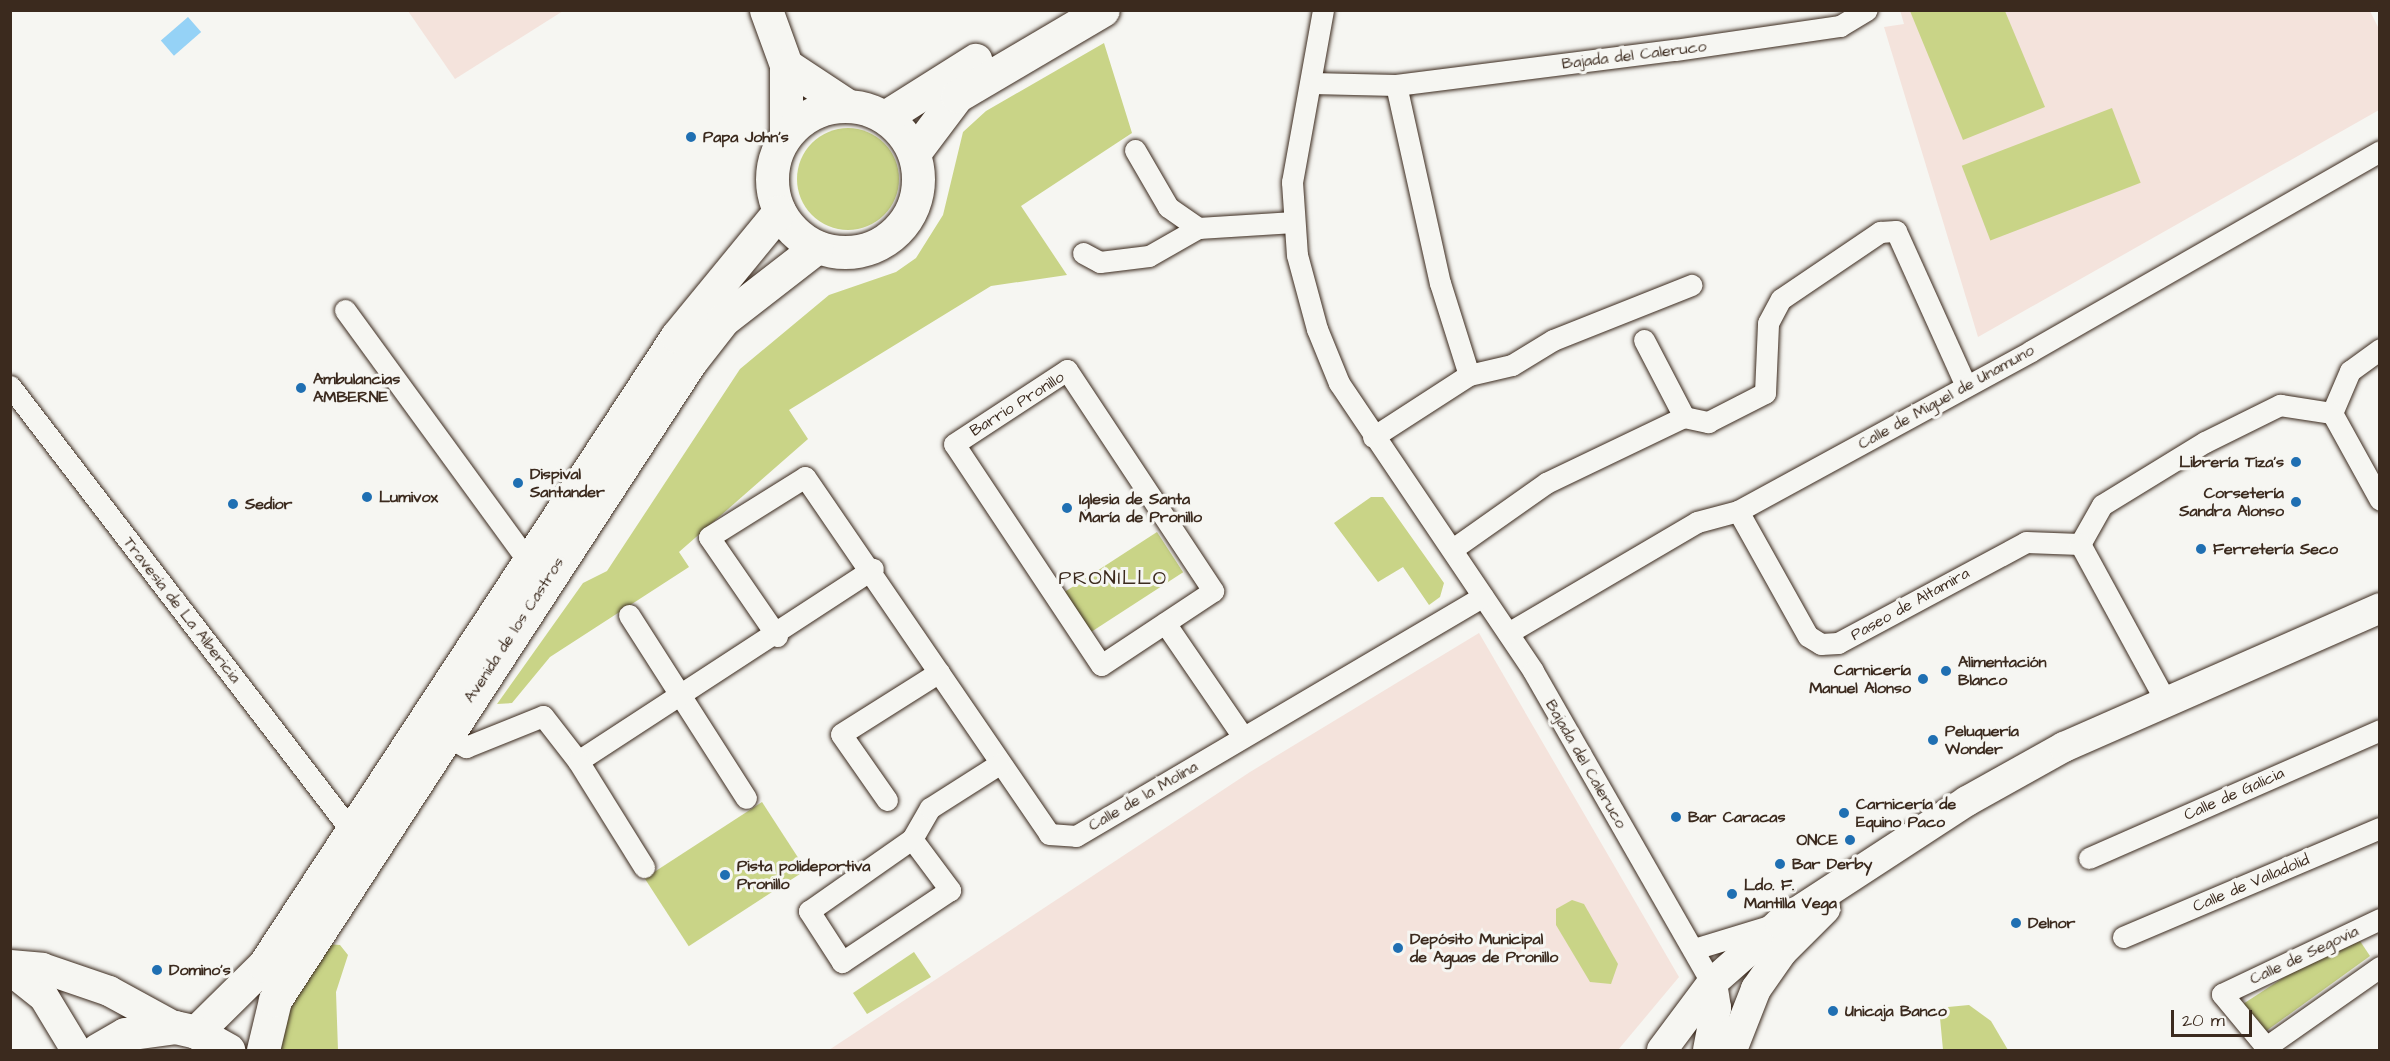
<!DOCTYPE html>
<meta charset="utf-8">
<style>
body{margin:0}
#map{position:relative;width:2390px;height:1061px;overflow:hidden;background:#f6f6f2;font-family:"Architects Daughter",sans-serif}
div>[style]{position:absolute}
.built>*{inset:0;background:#f4e3dc}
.green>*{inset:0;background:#c9d487;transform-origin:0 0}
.round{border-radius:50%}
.water>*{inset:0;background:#95d2f6;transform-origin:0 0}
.roads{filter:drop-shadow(0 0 2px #3b2a1e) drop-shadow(0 0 2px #3b2a1e)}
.minor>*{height:21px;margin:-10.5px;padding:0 10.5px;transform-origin:10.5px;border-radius:10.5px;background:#f6f6f2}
.secondary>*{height:30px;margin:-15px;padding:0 15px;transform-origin:15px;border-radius:15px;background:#f6f6f2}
.primary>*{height:33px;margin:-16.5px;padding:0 16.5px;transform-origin:16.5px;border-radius:16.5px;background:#f6f6f2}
.primary>.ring{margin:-16.5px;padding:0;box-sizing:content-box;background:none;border:33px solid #f6f6f2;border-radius:50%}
.dots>*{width:16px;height:16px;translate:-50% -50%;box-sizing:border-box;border:3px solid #f6f6f2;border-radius:50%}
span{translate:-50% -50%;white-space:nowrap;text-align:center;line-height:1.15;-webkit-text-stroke:6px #f6f6f2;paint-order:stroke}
.street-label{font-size:16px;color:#3b2a1e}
.poi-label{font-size:16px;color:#3b2a1e;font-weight:700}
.left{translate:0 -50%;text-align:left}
.right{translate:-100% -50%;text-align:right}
.quarter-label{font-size:20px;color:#3b2a1e;letter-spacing:1.5px}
.frame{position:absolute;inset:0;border:12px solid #3b2a1e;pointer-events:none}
.scale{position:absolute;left:2171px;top:1010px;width:81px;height:27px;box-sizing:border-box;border:3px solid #3b2a1e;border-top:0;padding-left:8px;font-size:18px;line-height:21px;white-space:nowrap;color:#3b2a1e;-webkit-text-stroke:4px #f6f6f2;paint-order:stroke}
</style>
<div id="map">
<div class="built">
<div style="clip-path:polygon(1900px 10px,2370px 11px,2379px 29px,2379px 110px,1978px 337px,1884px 27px,1904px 24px)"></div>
<div style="clip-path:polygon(408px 11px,563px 11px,455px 79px)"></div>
<div style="clip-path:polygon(1479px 633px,1679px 977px,1618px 1050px,829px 1050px,1250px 772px)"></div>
</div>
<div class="green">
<div style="clip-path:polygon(1910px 11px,2005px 11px,2045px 107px,1963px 140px)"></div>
<div style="clip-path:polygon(1104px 43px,1132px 133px,1021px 206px,1067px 275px,991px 286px,789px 410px,808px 439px,679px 552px,689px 567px,550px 657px,512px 703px,497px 704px,583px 583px,607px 571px,740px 369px,829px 295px,896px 272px,916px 258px,943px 215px,963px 132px,986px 111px)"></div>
<div style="left:2112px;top:108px;width:80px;height:161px;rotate:69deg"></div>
<div class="round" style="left:797px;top:128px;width:102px;height:102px"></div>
<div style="clip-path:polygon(1371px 497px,1383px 497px,1444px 583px,1440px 597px,1429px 605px,1403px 567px,1378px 582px,1334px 523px)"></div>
<div style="left:1157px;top:532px;width:48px;height:113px;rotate:57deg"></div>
<div style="left:762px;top:802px;width:81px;height:140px;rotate:57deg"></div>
<div style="clip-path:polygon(1572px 900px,1584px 904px,1618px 964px,1611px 984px,1590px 982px,1556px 925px,1556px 909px)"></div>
<div style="clip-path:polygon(2360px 941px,2370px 956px,2262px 1034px,2243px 1004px,2297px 969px)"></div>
<div style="clip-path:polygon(327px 944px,340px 945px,348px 955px,336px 992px,338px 1050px,281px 1050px,286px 1010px)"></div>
<div style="clip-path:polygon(914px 952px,931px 977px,867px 1014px,853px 993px)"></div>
<div style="clip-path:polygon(1969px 1005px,1991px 1021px,2008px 1050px,1943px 1050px,1940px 1018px,1948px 1007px)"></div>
</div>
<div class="water">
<div style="left:188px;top:17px;width:20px;height:36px;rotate:49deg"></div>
</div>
<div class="roads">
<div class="minor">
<div style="left:1323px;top:10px;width:175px;rotate:100.2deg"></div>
<div style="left:1292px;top:182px;width:73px;rotate:86.1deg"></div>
<div style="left:1297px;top:255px;width:77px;rotate:74.9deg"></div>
<div style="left:1317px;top:329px;width:58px;rotate:67.8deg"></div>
<div style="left:1339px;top:383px;width:347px;rotate:56deg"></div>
<div style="left:1533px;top:671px;width:360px;rotate:60.2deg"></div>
<div style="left:1311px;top:83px;width:85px;rotate:1.3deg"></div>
<div style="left:1396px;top:85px;width:281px;rotate:-7.2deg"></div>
<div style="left:1675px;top:50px;width:167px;rotate:-8.3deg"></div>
<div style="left:1840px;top:26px;width:31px;rotate:-31deg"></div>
<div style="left:1396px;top:85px;width:203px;rotate:77.5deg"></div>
<div style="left:1440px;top:283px;width:96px;rotate:72.5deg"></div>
<div style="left:1135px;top:150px;width:66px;rotate:59.9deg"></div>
<div style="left:1168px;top:207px;width:37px;rotate:35deg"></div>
<div style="left:1198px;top:228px;width:96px;rotate:-3.6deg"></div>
<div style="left:1083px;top:253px;width:19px;rotate:28deg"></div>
<div style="left:1100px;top:262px;width:49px;rotate:-7deg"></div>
<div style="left:1149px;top:256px;width:56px;rotate:-29.7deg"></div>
<div style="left:345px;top:310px;width:314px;rotate:53.9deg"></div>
<div style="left:1644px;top:340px;width:87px;rotate:62.5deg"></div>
<div style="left:1067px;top:370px;width:265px;rotate:56.5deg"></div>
<div style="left:1213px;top:591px;width:134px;rotate:146.5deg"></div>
<div style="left:1101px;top:665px;width:265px;rotate:-123.6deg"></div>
<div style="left:954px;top:444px;width:135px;rotate:-33.2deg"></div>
<div style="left:10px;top:386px;width:563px;rotate:52.5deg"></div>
<div style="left:2332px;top:413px;width:46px;rotate:-66.8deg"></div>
<div style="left:2350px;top:371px;width:37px;rotate:-36deg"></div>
<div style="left:1373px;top:437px;width:114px;rotate:-32.9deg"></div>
<div style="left:1469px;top:375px;width:44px;rotate:-13.1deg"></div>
<div style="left:1512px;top:365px;width:48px;rotate:-31.4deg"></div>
<div style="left:1553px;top:340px;width:149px;rotate:-21.7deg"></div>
<div style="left:1738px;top:511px;width:143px;rotate:60.8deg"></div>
<div style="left:1808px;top:636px;width:15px;rotate:32deg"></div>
<div style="left:1821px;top:644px;width:17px;rotate:-3deg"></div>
<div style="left:1838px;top:643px;width:213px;rotate:-28.2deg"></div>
<div style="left:2026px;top:542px;width:54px;rotate:2.1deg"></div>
<div style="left:2080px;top:544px;width:45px;rotate:-60.6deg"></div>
<div style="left:2102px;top:505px;width:121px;rotate:-31.5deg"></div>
<div style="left:2205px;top:442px;width:84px;rotate:-26.3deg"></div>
<div style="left:2280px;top:405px;width:53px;rotate:8.7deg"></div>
<div style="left:2332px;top:413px;width:99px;rotate:61.1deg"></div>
<div style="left:2080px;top:544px;width:180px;rotate:61.4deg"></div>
<div style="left:1454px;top:548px;width:113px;rotate:-35.2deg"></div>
<div style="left:1546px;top:483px;width:153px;rotate:-25.6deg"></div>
<div style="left:1684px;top:417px;width:25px;rotate:12deg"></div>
<div style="left:1708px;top:422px;width:64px;rotate:-27deg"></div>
<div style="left:1765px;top:393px;width:70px;rotate:-87.5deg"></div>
<div style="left:1768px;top:323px;width:27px;rotate:-62deg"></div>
<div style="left:1781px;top:299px;width:120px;rotate:-34.1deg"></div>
<div style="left:1880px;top:232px;width:16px;rotate:-4deg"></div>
<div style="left:1896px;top:231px;width:170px;rotate:65.7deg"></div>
<div style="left:629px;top:615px;width:217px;rotate:57.4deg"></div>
<div style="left:1165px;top:623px;width:138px;rotate:55.6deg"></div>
<div style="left:1508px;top:633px;width:219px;rotate:-30.4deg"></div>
<div style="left:1697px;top:522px;width:42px;rotate:-15deg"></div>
<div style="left:1738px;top:511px;width:334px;rotate:-28.6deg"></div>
<div style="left:2031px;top:351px;width:402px;rotate:-29.8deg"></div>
<div style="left:777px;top:636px;width:120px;rotate:-124.5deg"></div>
<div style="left:709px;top:537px;width:113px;rotate:-32deg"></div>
<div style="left:805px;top:477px;width:432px;rotate:55.6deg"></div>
<div style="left:1049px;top:834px;width:27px;rotate:4deg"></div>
<div style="left:1076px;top:836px;width:472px;rotate:-30.5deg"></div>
<div style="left:446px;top:736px;width:23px;rotate:29deg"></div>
<div style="left:466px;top:747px;width:83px;rotate:-21.9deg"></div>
<div style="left:543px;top:716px;width:57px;rotate:52.1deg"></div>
<div style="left:578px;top:761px;width:352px;rotate:-33.1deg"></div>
<div style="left:578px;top:761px;width:125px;rotate:58.1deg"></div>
<div style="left:887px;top:800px;width:80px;rotate:-124.9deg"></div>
<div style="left:841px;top:734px;width:116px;rotate:-32.3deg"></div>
<div style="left:912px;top:839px;width:64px;rotate:53.3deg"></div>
<div style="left:950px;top:890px;width:130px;rotate:146.3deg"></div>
<div style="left:842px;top:962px;width:61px;rotate:-122.9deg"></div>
<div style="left:809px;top:911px;width:126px;rotate:-35deg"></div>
<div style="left:912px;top:839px;width:36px;rotate:-60deg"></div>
<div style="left:930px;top:808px;width:82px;rotate:-32.5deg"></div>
<div style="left:2089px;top:858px;width:318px;rotate:-23.7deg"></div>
<div style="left:2380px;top:919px;width:175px;rotate:154.6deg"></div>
<div style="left:2222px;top:994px;width:69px;rotate:50.3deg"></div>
<div style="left:2266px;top:1047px;width:139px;rotate:-35.1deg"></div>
<div style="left:2123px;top:937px;width:279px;rotate:-23deg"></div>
<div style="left:1694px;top:949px;width:83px;rotate:-16.9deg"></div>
</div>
<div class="secondary">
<div style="left:10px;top:965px;width:32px;rotate:5deg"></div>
<div style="left:42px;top:968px;width:71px;rotate:18.9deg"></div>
<div style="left:109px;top:991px;width:75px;rotate:28.6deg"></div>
<div style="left:10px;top:970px;width:43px;rotate:38.5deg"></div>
<div style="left:44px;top:997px;width:62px;rotate:58.9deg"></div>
<div style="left:1662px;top:1050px;width:84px;rotate:-53.3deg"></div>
<div style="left:1712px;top:983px;width:91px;rotate:-41.4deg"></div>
<div style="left:1780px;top:923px;width:223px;rotate:-33.1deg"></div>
<div style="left:1967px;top:801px;width:111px;rotate:-29.1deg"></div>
<div style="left:2064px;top:747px;width:345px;rotate:-23.7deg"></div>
<div style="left:1708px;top:1050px;width:43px;rotate:-79.2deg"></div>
<div style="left:1716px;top:1008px;width:25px;rotate:-99deg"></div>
<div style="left:1732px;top:1050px;width:66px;rotate:-68.5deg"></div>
<div style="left:1756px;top:989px;width:45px;rotate:-54.9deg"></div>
<div style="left:1782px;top:952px;width:61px;rotate:-45deg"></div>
</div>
<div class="primary">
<div style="left:766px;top:10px;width:59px;rotate:70deg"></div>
<div style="left:786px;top:65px;width:70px;rotate:90deg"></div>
<div style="left:786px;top:65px;width:74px;rotate:33.5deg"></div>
<div class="ring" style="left:772px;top:106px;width:113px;height:113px"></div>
<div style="left:885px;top:117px;width:107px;rotate:-32.3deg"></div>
<div style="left:914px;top:153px;width:71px;rotate:-53deg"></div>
<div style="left:957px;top:96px;width:169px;rotate:-30.5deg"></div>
<div style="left:196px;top:1032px;width:95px;rotate:-44.6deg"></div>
<div style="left:264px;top:965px;width:752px;rotate:-56.71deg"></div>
<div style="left:677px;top:336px;width:161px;rotate:-50.6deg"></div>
<div style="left:97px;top:1050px;width:32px;rotate:-30deg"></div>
<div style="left:125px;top:1034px;width:50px;rotate:-8deg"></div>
<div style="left:175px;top:1027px;width:22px;rotate:13deg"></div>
<div style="left:196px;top:1032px;width:37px;rotate:29deg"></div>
<div style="left:263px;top:1050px;width:51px;rotate:-76.5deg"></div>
<div style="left:275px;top:1000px;width:762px;rotate:-56.94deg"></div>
<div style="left:691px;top:361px;width:52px;rotate:-52deg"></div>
<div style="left:723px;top:320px;width:119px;rotate:-37.8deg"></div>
</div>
</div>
<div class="dots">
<div style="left:691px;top:137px;background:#1f6fb2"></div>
<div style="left:301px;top:388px;background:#1f6fb2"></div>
<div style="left:2296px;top:462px;background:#1f6fb2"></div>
<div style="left:518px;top:483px;background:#1f6fb2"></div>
<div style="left:367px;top:497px;background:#1f6fb2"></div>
<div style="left:2296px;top:502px;background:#1f6fb2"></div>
<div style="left:233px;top:504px;background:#1f6fb2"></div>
<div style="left:1067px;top:508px;background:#1f6fb2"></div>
<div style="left:2201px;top:549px;background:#1f6fb2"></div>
<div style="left:1946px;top:671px;background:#1f6fb2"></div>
<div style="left:1923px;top:679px;background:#1f6fb2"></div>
<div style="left:1933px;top:740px;background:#1f6fb2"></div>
<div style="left:1844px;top:813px;background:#1f6fb2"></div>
<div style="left:1676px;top:817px;background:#1f6fb2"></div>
<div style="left:1850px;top:840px;background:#1f6fb2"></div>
<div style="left:1780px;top:864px;background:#1f6fb2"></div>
<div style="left:725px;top:875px;background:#1f6fb2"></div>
<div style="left:1732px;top:894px;background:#1f6fb2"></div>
<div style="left:2016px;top:923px;background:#1f6fb2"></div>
<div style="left:1398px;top:948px;background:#1f6fb2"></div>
<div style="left:157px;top:970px;background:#1f6fb2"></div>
<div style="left:1833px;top:1011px;background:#1f6fb2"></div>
</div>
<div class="street-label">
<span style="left:1634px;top:55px;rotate:-7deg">Bajada del Caleruco</span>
<span style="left:1946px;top:397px;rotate:-29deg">Calle de Miguel de Unamuno</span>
<span style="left:1017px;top:404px;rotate:-32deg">Barrio Pronillo</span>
<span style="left:1910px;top:604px;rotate:-29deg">Paseo de Altamira</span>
<span style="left:182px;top:610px;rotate:52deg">Travesía de La Albericia</span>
<span style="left:514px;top:630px;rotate:-57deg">Avenida de los Castros</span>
<span style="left:1586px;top:764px;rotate:60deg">Bajada del Caleruco</span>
<span style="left:2234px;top:794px;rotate:-24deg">Calle de Galicia</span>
<span style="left:1143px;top:796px;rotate:-30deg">Calle de la Molina</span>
<span style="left:2251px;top:883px;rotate:-23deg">Calle de Valladolid</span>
<span style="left:2304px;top:955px;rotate:-25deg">Calle de Segovia</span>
</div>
<div class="poi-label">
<span class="left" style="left:703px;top:137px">Papa John's</span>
<span class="left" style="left:313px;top:388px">Ambulancias<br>AMBERNE</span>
<span class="right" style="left:2284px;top:462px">Librería Tiza's</span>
<span class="left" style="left:530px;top:483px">Dispival<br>Santander</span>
<span class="right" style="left:2284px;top:502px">Corsetería<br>Sandra Alonso</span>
<span class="left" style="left:379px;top:497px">Lumivox</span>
<span class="left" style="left:1079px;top:508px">Iglesia de Santa<br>María de Pronillo</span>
<span class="left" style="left:245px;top:504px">Sedior</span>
<span class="left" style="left:2213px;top:549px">Ferretería Seco</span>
<span class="left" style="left:1958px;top:671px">Alimentación<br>Blanco</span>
<span class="right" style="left:1911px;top:679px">Carnicería<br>Manuel Alonso</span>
<span class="left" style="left:1945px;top:740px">Peluquería<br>Wonder</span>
<span class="left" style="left:1856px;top:813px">Carnicería de<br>Equino Paco</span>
<span class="left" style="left:1688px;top:817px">Bar Caracas</span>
<span class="right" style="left:1838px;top:840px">ONCE</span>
<span class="left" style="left:1792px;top:864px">Bar Derby</span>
<span class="left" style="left:737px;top:875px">Pista polideportiva<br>Pronillo</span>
<span class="left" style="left:1744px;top:894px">Ldo. F.<br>Mantilla Vega</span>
<span class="left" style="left:2028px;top:923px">Delnor</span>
<span class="left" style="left:1410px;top:948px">Depósito Municipal<br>de Aguas de Pronillo</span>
<span class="left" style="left:169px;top:970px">Domino's</span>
<span class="left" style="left:1845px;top:1011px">Unicaja Banco</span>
</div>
<div class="quarter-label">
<span style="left:1113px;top:578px">PRONILLO</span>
</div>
<div class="frame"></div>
<div class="scale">20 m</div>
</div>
